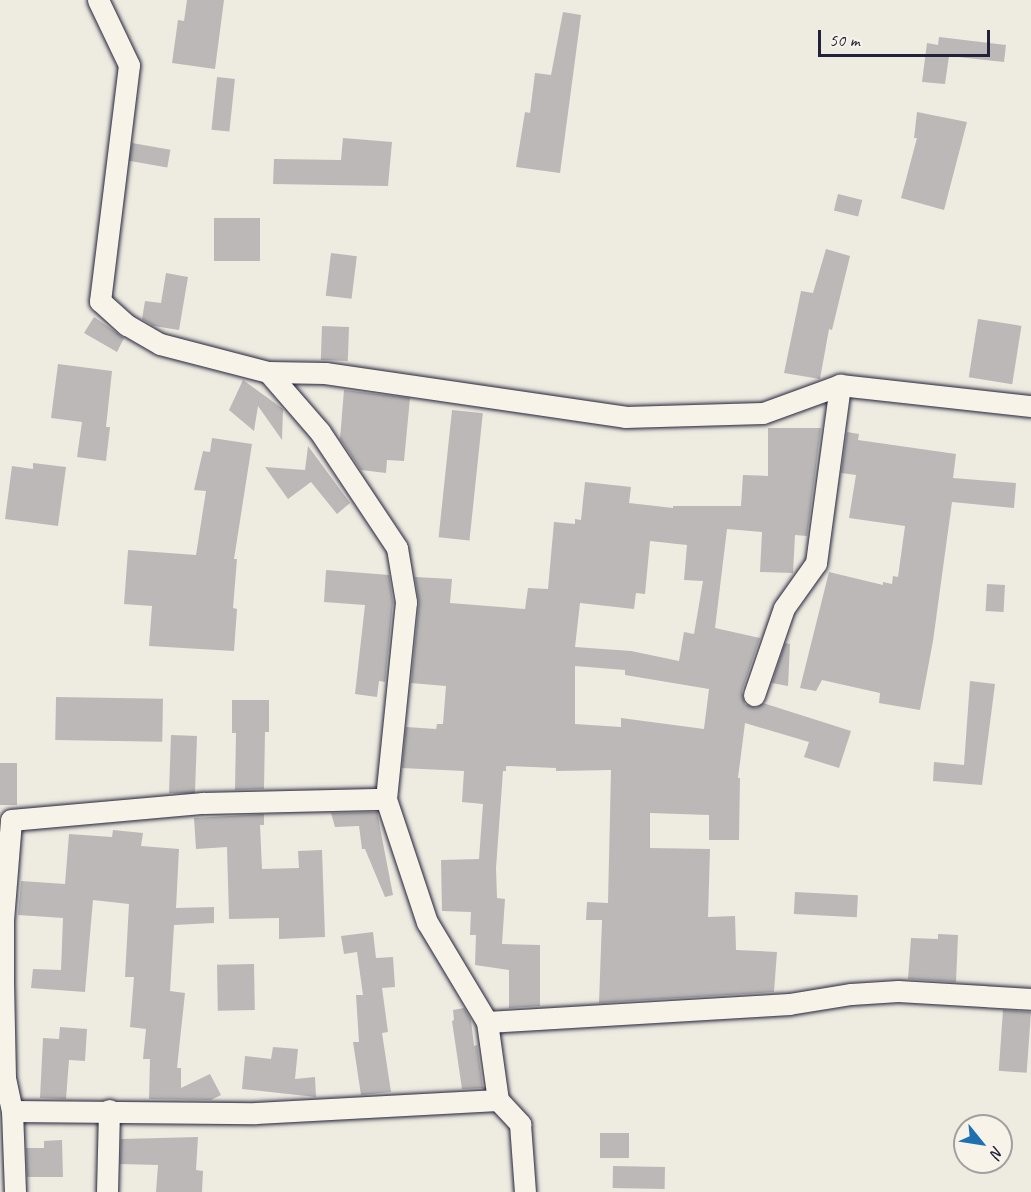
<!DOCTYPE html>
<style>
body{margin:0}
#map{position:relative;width:1031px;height:1192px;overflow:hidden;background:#eeebe1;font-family:Caveat,sans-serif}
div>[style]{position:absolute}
.building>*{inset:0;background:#bbb8b7;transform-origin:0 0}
.roads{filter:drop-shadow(0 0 2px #22223b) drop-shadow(0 0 2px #22223b)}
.street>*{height:21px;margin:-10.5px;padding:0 10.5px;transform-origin:10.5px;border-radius:10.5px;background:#f7f3e8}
span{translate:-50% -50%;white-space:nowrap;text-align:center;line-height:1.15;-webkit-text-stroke:5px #f7f3e8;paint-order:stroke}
.north{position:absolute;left:953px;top:1114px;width:60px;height:60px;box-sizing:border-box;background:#f7f3e8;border:2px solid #a29fa3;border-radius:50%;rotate:120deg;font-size:16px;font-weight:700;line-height:24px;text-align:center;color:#22223b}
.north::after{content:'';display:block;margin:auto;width:21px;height:27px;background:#1f6fb2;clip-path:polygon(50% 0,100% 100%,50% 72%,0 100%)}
.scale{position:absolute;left:818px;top:30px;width:172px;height:27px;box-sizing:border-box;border:3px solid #22223b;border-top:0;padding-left:8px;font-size:18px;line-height:21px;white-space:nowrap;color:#22223b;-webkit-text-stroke:4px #f7f3e8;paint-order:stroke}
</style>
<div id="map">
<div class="building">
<div style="clip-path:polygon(187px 0,224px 0,215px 69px,172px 63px,178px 20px,184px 21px)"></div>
<div style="clip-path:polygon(563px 12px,581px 15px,560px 173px,516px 167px,525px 112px,530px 113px,535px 73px,551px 75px)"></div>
<div style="clip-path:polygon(939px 37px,1006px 45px,1004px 62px,949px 56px,945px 84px,922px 82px,927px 43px,938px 45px)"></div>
<div style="left:217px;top:77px;width:18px;height:53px;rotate:6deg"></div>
<div style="clip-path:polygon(917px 112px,967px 122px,944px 210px,901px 198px,917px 138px,914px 138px)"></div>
<div style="clip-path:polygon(343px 138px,392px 142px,388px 186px,273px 184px,274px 159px,341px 160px)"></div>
<div style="left:132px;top:143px;width:39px;height:18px;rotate:10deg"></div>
<div style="left:838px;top:194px;width:25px;height:17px;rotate:14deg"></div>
<div style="left:214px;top:218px;width:46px;height:43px"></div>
<div style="clip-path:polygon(826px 249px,850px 256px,832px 330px,829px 329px,820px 379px,784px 373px,801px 291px,813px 293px)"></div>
<div style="left:331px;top:253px;width:26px;height:43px;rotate:7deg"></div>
<div style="clip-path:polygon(166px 273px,188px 277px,179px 330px,154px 326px,142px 319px,145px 301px,161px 303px)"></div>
<div style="clip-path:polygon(94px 317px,124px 338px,117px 352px,84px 333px)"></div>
<div style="left:978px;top:319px;width:44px;height:59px;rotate:9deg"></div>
<div style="left:322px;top:326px;width:27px;height:34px;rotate:2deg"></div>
<div style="clip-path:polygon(58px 364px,112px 371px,106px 427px,110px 427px,106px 461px,77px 457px,82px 422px,51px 418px)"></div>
<div style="clip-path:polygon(243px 380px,283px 409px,282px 440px,258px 406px,254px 431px,229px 410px)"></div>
<div style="clip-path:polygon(344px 390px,410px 398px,404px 461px,387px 460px,386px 473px,361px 470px,340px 439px)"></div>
<div style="left:452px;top:410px;width:31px;height:128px;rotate:6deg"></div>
<div style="clip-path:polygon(evenodd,768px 428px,821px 428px,807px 536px,795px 535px,793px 573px,760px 572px,762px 532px,727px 529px,715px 628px,760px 638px,742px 691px,745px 704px,756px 708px,763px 703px,851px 731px,839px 768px,804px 757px,809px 742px,745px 723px,738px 778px,740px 778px,739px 840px,709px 840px,709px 815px,650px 813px,650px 848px,710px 849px,708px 917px,735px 916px,736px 950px,777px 952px,774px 992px,599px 1003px,602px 920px,586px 920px,587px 902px,608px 903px,611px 770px,556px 771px,556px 768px,506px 766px,506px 771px,503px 771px,496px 868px,497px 898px,505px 899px,502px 944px,540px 945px,540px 1006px,509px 1008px,509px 970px,475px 965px,476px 935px,470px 935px,471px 912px,442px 911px,441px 860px,479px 859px,483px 804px,462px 802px,464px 771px,402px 768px,406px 727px,436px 729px,437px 724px,443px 724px,446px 686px,411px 683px,419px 603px,415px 577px,452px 579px,450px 603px,525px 609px,528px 588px,548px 589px,554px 522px,575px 524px,575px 519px,581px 520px,585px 482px,631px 487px,629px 503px,673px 508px,673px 506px,741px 506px,743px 475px,768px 476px,768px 428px,650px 541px,687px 545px,684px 580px,703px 581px,694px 634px,684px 632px,679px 661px,631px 651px,575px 647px,580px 603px,634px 609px,636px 593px,645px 594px,650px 541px,768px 428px,575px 666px,625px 670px,625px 675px,709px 689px,704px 729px,621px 718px,621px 727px,575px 724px,575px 666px)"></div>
<div style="clip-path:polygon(847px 432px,859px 434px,858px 440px,956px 454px,953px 478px,1016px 483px,1014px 508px,952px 502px,933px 641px,920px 710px,879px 703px,880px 693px,822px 680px,816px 691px,800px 688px,829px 572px,883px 585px,883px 582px,892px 584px,893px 576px,898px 577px,905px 526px,849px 518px,856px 475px,841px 473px)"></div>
<div style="clip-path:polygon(212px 438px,252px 444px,234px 559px,237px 559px,233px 608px,237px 609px,234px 651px,149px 646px,152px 606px,124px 604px,128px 550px,196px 555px,206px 491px,194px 490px,203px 451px,210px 452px)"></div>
<div style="clip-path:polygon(308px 446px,350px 503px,337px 514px,311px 482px,288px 499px,265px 467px,305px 470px)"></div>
<div style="clip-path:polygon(33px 463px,66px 467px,58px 526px,5px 519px,12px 466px,33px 469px)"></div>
<div style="clip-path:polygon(326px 570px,389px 575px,393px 602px,385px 682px,379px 681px,377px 697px,355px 694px,365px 605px,324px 602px)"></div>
<div style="left:987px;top:584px;width:18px;height:27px;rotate:3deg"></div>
<div style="clip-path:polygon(785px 643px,790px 644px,788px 686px,772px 683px)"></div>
<div style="clip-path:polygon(970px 681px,995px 684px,982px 785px,933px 781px,934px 762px,964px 765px)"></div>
<div style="left:56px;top:697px;width:107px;height:43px;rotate:1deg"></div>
<div style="clip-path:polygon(232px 700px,269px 700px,269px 732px,265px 732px,264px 789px,235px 790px,236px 733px,232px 733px)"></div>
<div style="left:171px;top:735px;width:26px;height:58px;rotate:2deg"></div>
<div style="left:0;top:763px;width:17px;height:42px"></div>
<div style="clip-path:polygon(377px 812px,393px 895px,385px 897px,365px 849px,362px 849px,359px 826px,335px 827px,331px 813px)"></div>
<div style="clip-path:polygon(264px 814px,264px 825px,260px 825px,262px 869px,299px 868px,298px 851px,322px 850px,325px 937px,279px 939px,279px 918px,229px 919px,227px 847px,196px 849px,194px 818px)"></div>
<div style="clip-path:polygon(113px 830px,143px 833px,141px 846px,179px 849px,176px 908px,214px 907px,214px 923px,174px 925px,170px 991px,185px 993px,177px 1068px,181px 1068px,181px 1088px,210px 1074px,221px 1095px,211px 1100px,149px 1099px,150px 1059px,143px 1059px,146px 1029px,130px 1027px,134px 977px,125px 977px,129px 904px,93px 900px,85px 992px,31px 988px,33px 969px,61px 970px,63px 918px,18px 915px,21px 881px,65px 884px,69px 834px,112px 837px)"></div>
<div style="left:795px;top:892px;width:63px;height:22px;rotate:3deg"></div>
<div style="clip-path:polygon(373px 932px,376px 958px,393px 957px,395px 987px,382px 988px,388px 1032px,382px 1033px,391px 1092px,361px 1095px,353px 1042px,359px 1042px,356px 995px,363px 995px,357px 952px,344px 954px,341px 936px)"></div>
<div style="clip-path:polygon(938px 934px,958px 935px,956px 982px,908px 979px,911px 938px,938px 939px)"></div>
<div style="left:254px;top:964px;width:46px;height:37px;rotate:89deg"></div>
<div style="clip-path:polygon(464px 1008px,471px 1020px,474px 1046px,477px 1045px,483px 1088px,462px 1089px,452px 1021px,454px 1020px,453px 1010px)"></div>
<div style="left:1003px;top:1010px;width:28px;height:61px;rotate:4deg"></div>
<div style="clip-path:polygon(60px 1027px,87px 1029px,85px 1061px,69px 1060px,66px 1099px,40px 1098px,43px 1038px,59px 1039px)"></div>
<div style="clip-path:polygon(273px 1047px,298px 1049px,295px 1079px,315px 1077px,316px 1097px,242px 1089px,245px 1056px,271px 1059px)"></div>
<div style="left:600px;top:1133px;width:29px;height:25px"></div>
<div style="clip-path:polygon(198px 1137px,196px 1170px,203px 1171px,202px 1192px,156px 1192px,158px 1165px,120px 1164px,121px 1139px)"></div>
<div style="clip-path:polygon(62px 1140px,63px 1177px,27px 1177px,26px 1148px,44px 1148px,44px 1141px)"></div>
<div style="left:613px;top:1166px;width:52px;height:22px;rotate:1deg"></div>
</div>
<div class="roads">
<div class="street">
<div style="left:98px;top:0;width:72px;rotate:64.5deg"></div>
<div style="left:129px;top:65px;width:238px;rotate:97deg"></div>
<div style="left:100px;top:301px;width:36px;rotate:42deg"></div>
<div style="left:127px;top:325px;width:38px;rotate:30deg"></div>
<div style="left:160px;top:344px;width:112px;rotate:14.5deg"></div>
<div style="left:268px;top:372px;width:79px;rotate:49.1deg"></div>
<div style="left:320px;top:432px;width:139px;rotate:56.4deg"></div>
<div style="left:397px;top:548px;width:55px;rotate:80.5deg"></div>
<div style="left:406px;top:602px;width:198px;rotate:95.8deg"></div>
<div style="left:386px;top:799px;width:130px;rotate:71.6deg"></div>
<div style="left:427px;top:922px;width:117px;rotate:59deg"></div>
<div style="left:487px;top:1022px;width:79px;rotate:82deg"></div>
<div style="left:498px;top:1100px;width:33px;rotate:47deg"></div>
<div style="left:520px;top:1124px;width:68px;rotate:85.8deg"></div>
<div style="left:268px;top:372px;width:57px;rotate:1deg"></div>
<div style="left:325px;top:373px;width:303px;rotate:8.3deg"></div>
<div style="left:625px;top:417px;width:138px;rotate:-1.7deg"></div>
<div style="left:763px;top:413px;width:82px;rotate:-20deg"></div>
<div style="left:840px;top:385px;width:192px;rotate:6.3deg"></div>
<div style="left:754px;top:695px;width:92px;rotate:-71deg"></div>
<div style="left:784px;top:608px;width:55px;rotate:-54.6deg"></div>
<div style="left:816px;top:563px;width:180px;rotate:-82.3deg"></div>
<div style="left:487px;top:1022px;width:303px;rotate:-3.4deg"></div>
<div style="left:789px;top:1004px;width:63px;rotate:-9.2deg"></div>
<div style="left:851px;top:994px;width:47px;rotate:-3.7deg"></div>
<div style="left:898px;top:991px;width:133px;rotate:3.4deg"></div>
<div style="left:12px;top:1111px;width:244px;rotate:0.5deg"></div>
<div style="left:256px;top:1113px;width:242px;rotate:-3.1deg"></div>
<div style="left:15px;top:1192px;width:81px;rotate:-92.1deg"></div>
<div style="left:12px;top:1111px;width:34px;rotate:-102deg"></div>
<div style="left:5px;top:1078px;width:95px;rotate:-91.2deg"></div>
<div style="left:3px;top:983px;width:63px;rotate:-90deg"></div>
<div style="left:3px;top:920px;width:100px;rotate:-85.4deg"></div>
<div style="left:11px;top:820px;width:193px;rotate:-5.1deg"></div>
<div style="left:203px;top:803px;width:183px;rotate:-1.3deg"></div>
<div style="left:107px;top:1192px;width:82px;rotate:-88.6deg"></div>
</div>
</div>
<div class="north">N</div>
<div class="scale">50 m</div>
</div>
